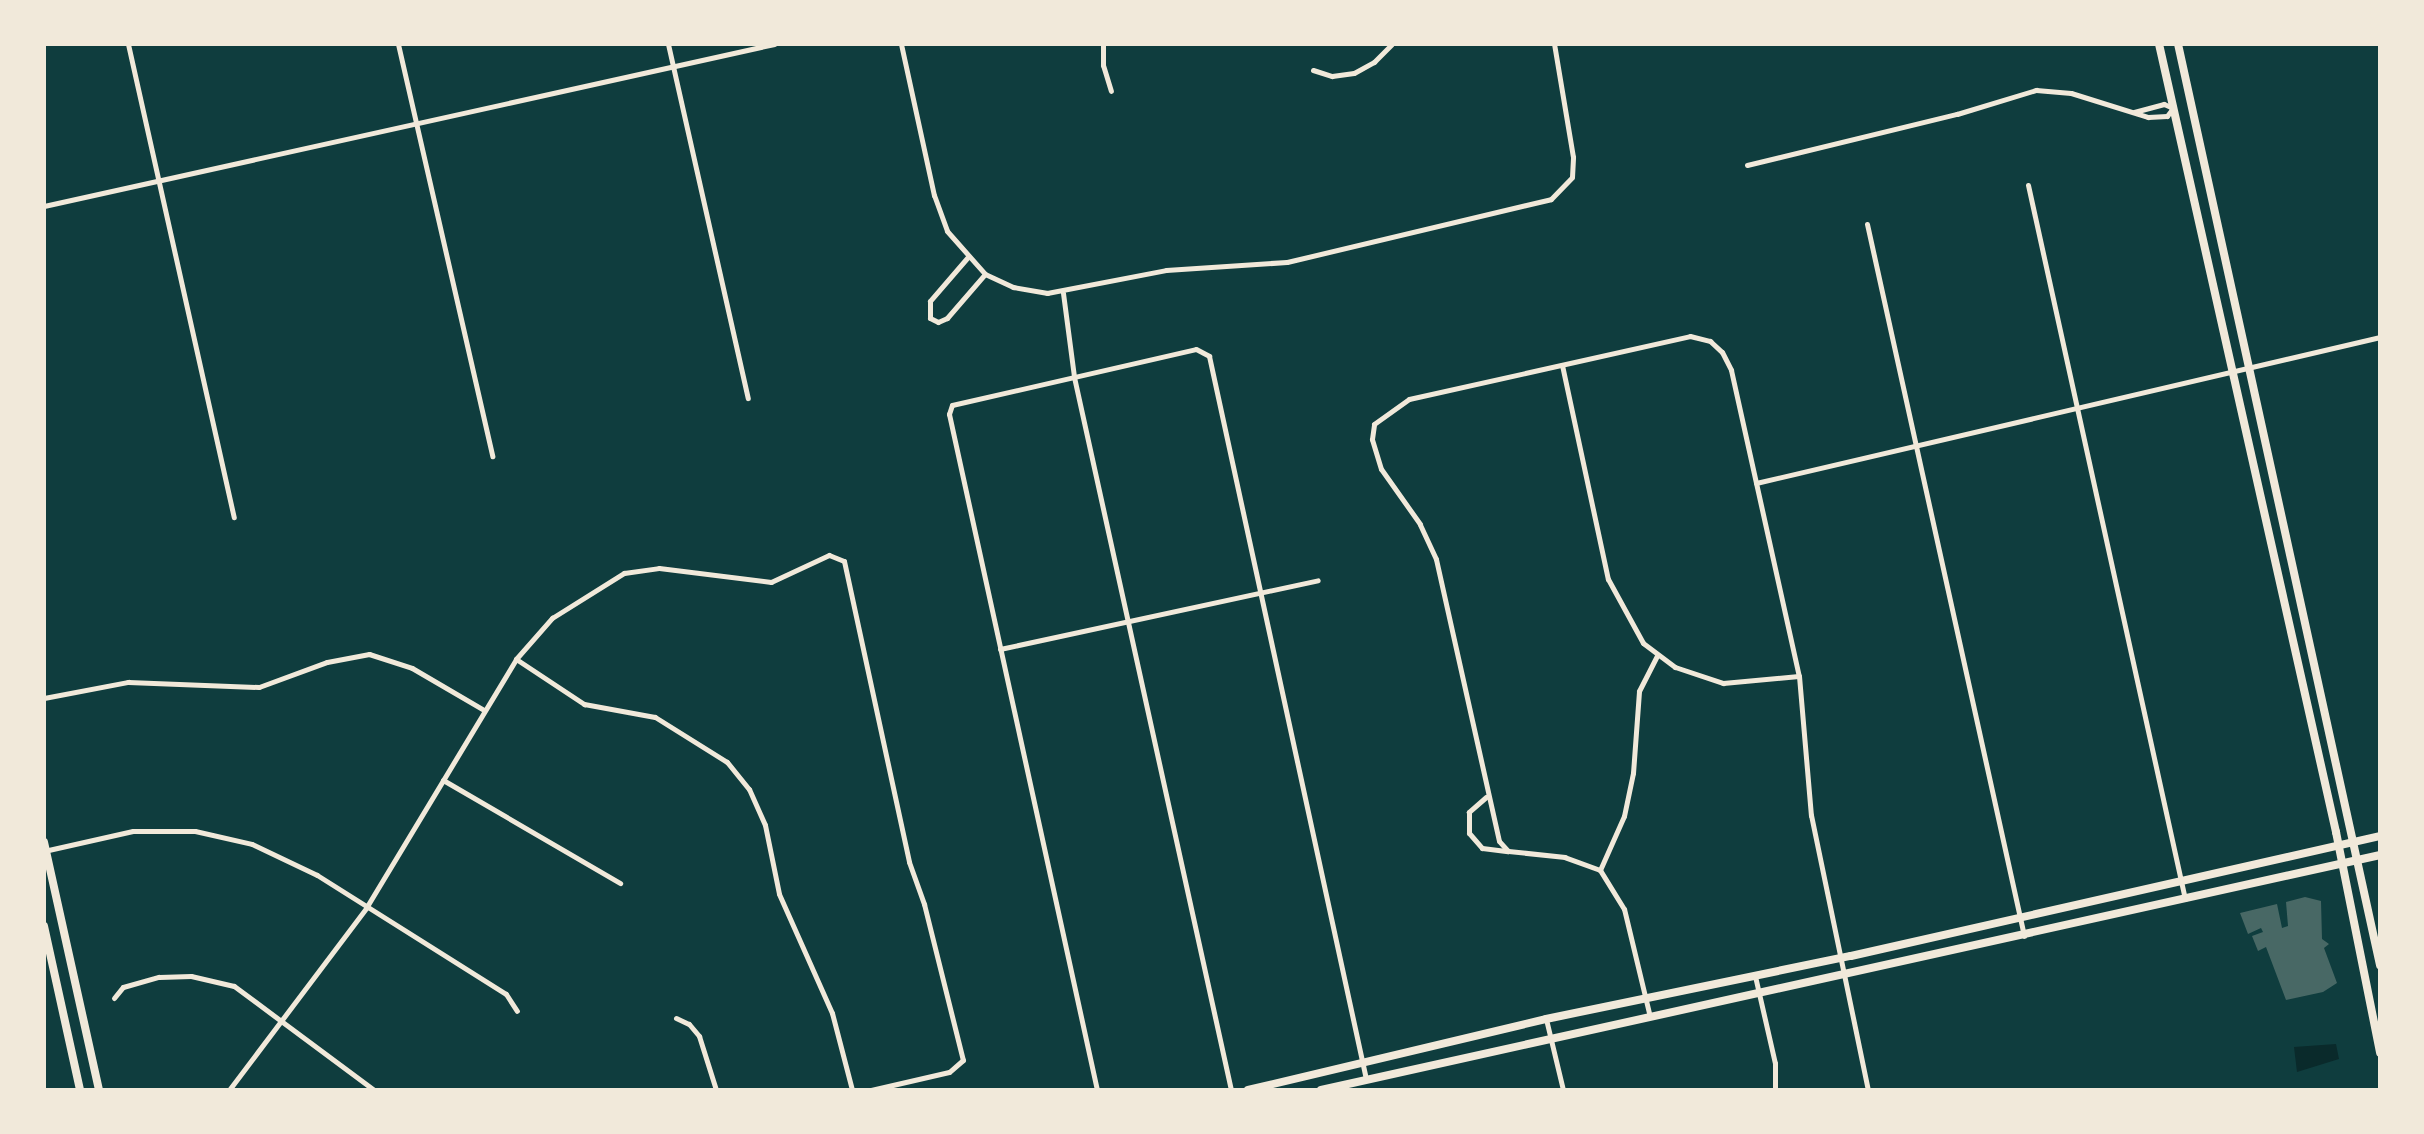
<!DOCTYPE html>
<style>
body{margin:0}
#map{position:relative;width:2424px;height:1134px;overflow:hidden;background:#0f3d3e;font-family:Ubuntu,sans-serif}
div>[style]{position:absolute}
.water>*{inset:0;background:#0a2a2b}
.building>*{inset:0;background:#486865}
.minor>*{height:5px;margin:-2.5px;padding:0 2.5px;transform-origin:2.5px;border-radius:2.5px;background:#f1e9da}
.secondary>*{height:8px;margin:-4px;padding:0 4px;transform-origin:4px;border-radius:4px;background:#f1e9da}
span{translate:-50% -50%;white-space:nowrap;text-align:center;line-height:1.15;-webkit-text-stroke:5px #f1e9da;paint-order:stroke}
.frame{position:absolute;inset:0;border:46px solid #f1e9da;pointer-events:none}
</style>
<div id="map">
<div class="water">
<div style="clip-path:polygon(2336px 1044px,2339px 1059px,2297px 1072px,2294px 1047px)"></div>
</div>
<div class="building">
<div style="clip-path:polygon(2305px 897px,2321px 901px,2322px 939px,2329px 944px,2324px 948px,2337px 983px,2323px 992px,2286px 1000px,2266px 947px,2258px 951px,2252px 936px,2263px 932px,2261px 928px,2248px 934px,2240px 913px,2277px 904px,2282px 928px,2288px 926px,2286px 902px)"></div>
</div>
<div class="minor">
<div style="left:128px;top:44px;width:485px;rotate:77.4deg"></div>
<div style="left:398px;top:44px;width:423px;rotate:77.1deg"></div>
<div style="left:668px;top:44px;width:363px;rotate:77.3deg"></div>
<div style="left:901px;top:44px;width:155px;rotate:77.7deg"></div>
<div style="left:934px;top:195px;width:38px;rotate:70deg"></div>
<div style="left:947px;top:231px;width:57px;rotate:48.5deg"></div>
<div style="left:985px;top:274px;width:31px;rotate:25deg"></div>
<div style="left:1013px;top:287px;width:35px;rotate:10deg"></div>
<div style="left:1047px;top:293px;width:121px;rotate:-10.9deg"></div>
<div style="left:1166px;top:270px;width:121px;rotate:-3.8deg"></div>
<div style="left:1287px;top:262px;width:271px;rotate:-13.4deg"></div>
<div style="left:1551px;top:199px;width:30px;rotate:-46deg"></div>
<div style="left:1572px;top:177px;width:20px;rotate:-87deg"></div>
<div style="left:1573px;top:157px;width:115px;rotate:-99.5deg"></div>
<div style="left:1103px;top:44px;width:21px;rotate:90deg"></div>
<div style="left:1103px;top:65px;width:27px;rotate:73deg"></div>
<div style="left:1313px;top:70px;width:20px;rotate:18deg"></div>
<div style="left:1332px;top:76px;width:22px;rotate:-8deg"></div>
<div style="left:1354px;top:73px;width:23px;rotate:-29deg"></div>
<div style="left:1374px;top:62px;width:25px;rotate:-45deg"></div>
<div style="left:1747px;top:165px;width:216px;rotate:-13.7deg"></div>
<div style="left:1957px;top:114px;width:83px;rotate:-16.9deg"></div>
<div style="left:2036px;top:90px;width:35px;rotate:5deg"></div>
<div style="left:2071px;top:93px;width:81px;rotate:17.3deg"></div>
<div style="left:2148px;top:117px;width:19px;rotate:-3deg"></div>
<div style="left:2167px;top:116px;width:10px;rotate:-53deg"></div>
<div style="left:2173px;top:108px;width:10px;rotate:-156deg"></div>
<div style="left:2164px;top:104px;width:31px;rotate:165deg"></div>
<div style="left:2028px;top:185px;width:731px;rotate:77.6deg"></div>
<div style="left:44px;top:206px;width:748px;rotate:-12.51deg"></div>
<div style="left:1867px;top:224px;width:729px;rotate:77.56deg"></div>
<div style="left:967px;top:258px;width:57px;rotate:130.7deg"></div>
<div style="left:930px;top:301px;width:17px;rotate:90deg"></div>
<div style="left:930px;top:318px;width:9px;rotate:27deg"></div>
<div style="left:938px;top:322px;width:10px;rotate:-24deg"></div>
<div style="left:947px;top:318px;width:58px;rotate:-49.2deg"></div>
<div style="left:1063px;top:293px;width:85px;rotate:82.5deg"></div>
<div style="left:1074px;top:377px;width:730px;rotate:77.58deg"></div>
<div style="left:1562px;top:365px;width:219px;rotate:77.9deg"></div>
<div style="left:1608px;top:579px;width:73px;rotate:61.3deg"></div>
<div style="left:1643px;top:643px;width:40px;rotate:37deg"></div>
<div style="left:1675px;top:667px;width:51px;rotate:18.4deg"></div>
<div style="left:1723px;top:683px;width:76px;rotate:-5.3deg"></div>
<div style="left:1756px;top:483px;width:641px;rotate:-13.17deg"></div>
<div style="left:1000px;top:649px;width:325px;rotate:-12.2deg"></div>
<div style="left:516px;top:659px;width:82px;rotate:33.5deg"></div>
<div style="left:584px;top:704px;width:72px;rotate:10.4deg"></div>
<div style="left:655px;top:717px;width:85px;rotate:32deg"></div>
<div style="left:727px;top:762px;width:35px;rotate:51deg"></div>
<div style="left:749px;top:789px;width:39px;rotate:66deg"></div>
<div style="left:765px;top:825px;width:70px;rotate:78.5deg"></div>
<div style="left:779px;top:894px;width:130px;rotate:66deg"></div>
<div style="left:832px;top:1013px;width:80px;rotate:75.4deg"></div>
<div style="left:44px;top:698px;width:86px;rotate:-10.8deg"></div>
<div style="left:128px;top:682px;width:131px;rotate:2.2deg"></div>
<div style="left:259px;top:687px;width:72px;rotate:-20.2deg"></div>
<div style="left:327px;top:662px;width:43px;rotate:-10.8deg"></div>
<div style="left:369px;top:654px;width:45px;rotate:18deg"></div>
<div style="left:412px;top:668px;width:83px;rotate:30.3deg"></div>
<div style="left:443px;top:780px;width:205px;rotate:30.2deg"></div>
<div style="left:1486px;top:797px;width:23px;rotate:139deg"></div>
<div style="left:1469px;top:812px;width:21px;rotate:90deg"></div>
<div style="left:1469px;top:833px;width:20px;rotate:49deg"></div>
<div style="left:1482px;top:848px;width:26px;rotate:7deg"></div>
<div style="left:44px;top:851px;width:91px;rotate:-12.7deg"></div>
<div style="left:133px;top:831px;width:62px"></div>
<div style="left:195px;top:831px;width:58px;rotate:12.8deg"></div>
<div style="left:252px;top:844px;width:72px;rotate:25.5deg"></div>
<div style="left:317px;top:875px;width:223px;rotate:32.2deg"></div>
<div style="left:506px;top:994px;width:20px;rotate:57deg"></div>
<div style="left:1600px;top:870px;width:59px;rotate:-66deg"></div>
<div style="left:1624px;top:816px;width:44px;rotate:-78.2deg"></div>
<div style="left:1633px;top:773px;width:82px;rotate:-85.8deg"></div>
<div style="left:1639px;top:691px;width:39px;rotate:-63deg"></div>
<div style="left:1755px;top:976px;width:89px;rotate:77.1deg"></div>
<div style="left:1775px;top:1063px;width:27px;rotate:90deg"></div>
<div style="left:114px;top:998px;width:14px;rotate:-51deg"></div>
<div style="left:123px;top:987px;width:37px;rotate:-16deg"></div>
<div style="left:159px;top:977px;width:32px;rotate:-2deg"></div>
<div style="left:191px;top:976px;width:44px;rotate:13.1deg"></div>
<div style="left:234px;top:986px;width:174px;rotate:36.6deg"></div>
<div style="left:1650px;top:1017px;width:111px;rotate:-103.5deg"></div>
<div style="left:1624px;top:909px;width:46px;rotate:-121.6deg"></div>
<div style="left:1600px;top:870px;width:37px;rotate:-160deg"></div>
<div style="left:1565px;top:857px;width:57px;rotate:-174deg"></div>
<div style="left:1508px;top:851px;width:13px;rotate:-132deg"></div>
<div style="left:1499px;top:841px;width:289px;rotate:-102.6deg"></div>
<div style="left:1436px;top:559px;width:38px;rotate:-115deg"></div>
<div style="left:1420px;top:524px;width:67px;rotate:-125.3deg"></div>
<div style="left:1381px;top:469px;width:31px;rotate:-107deg"></div>
<div style="left:1372px;top:439px;width:15px;rotate:-82deg"></div>
<div style="left:1374px;top:424px;width:43px;rotate:-35.5deg"></div>
<div style="left:1409px;top:399px;width:288px;rotate:-12.6deg"></div>
<div style="left:1690px;top:336px;width:21px;rotate:14deg"></div>
<div style="left:1710px;top:341px;width:16px;rotate:43deg"></div>
<div style="left:1722px;top:352px;width:20px;rotate:63deg"></div>
<div style="left:1731px;top:370px;width:313px;rotate:77.5deg"></div>
<div style="left:1799px;top:676px;width:140px;rotate:85.1deg"></div>
<div style="left:1811px;top:815px;width:281px;rotate:78.3deg"></div>
<div style="left:676px;top:1018px;width:14px;rotate:25deg"></div>
<div style="left:689px;top:1024px;width:16px;rotate:50deg"></div>
<div style="left:699px;top:1036px;width:57px;rotate:72.5deg"></div>
<div style="left:1546px;top:1019px;width:73px;rotate:76.5deg"></div>
<div style="left:229px;top:1090px;width:228px;rotate:-53deg"></div>
<div style="left:366px;top:908px;width:291px;rotate:-58.9deg"></div>
<div style="left:516px;top:659px;width:55px;rotate:-48.7deg"></div>
<div style="left:552px;top:618px;width:85px;rotate:-32deg"></div>
<div style="left:624px;top:573px;width:35px;rotate:-8deg"></div>
<div style="left:659px;top:568px;width:113px;rotate:7.1deg"></div>
<div style="left:771px;top:582px;width:64px;rotate:-25deg"></div>
<div style="left:829px;top:555px;width:16px;rotate:22deg"></div>
<div style="left:844px;top:561px;width:308px;rotate:77.8deg"></div>
<div style="left:909px;top:862px;width:45px;rotate:70.3deg"></div>
<div style="left:924px;top:904px;width:161px;rotate:76deg"></div>
<div style="left:963px;top:1060px;width:18px;rotate:139deg"></div>
<div style="left:949px;top:1072px;width:80px;rotate:167deg"></div>
<div style="left:1097px;top:1090px;width:692px;rotate:-102.35deg"></div>
<div style="left:949px;top:414px;width:9px;rotate:-72deg"></div>
<div style="left:952px;top:405px;width:250px;rotate:-12.9deg"></div>
<div style="left:1196px;top:349px;width:15px;rotate:28deg"></div>
<div style="left:1209px;top:356px;width:740px;rotate:77.75deg"></div>
</div>
<div class="secondary">
<div style="left:2159px;top:44px;width:808px;rotate:77.34deg"></div>
<div style="left:2336px;top:832px;width:225px;rotate:78.7deg"></div>
<div style="left:2178px;top:44px;width:943px;rotate:77.63deg"></div>
<div style="left:44px;top:842px;width:254px;rotate:77.5deg"></div>
<div style="left:44px;top:926px;width:168px;rotate:77.6deg"></div>
<div style="left:1248px;top:1090px;width:306px;rotate:-13.4deg"></div>
<div style="left:1546px;top:1019px;width:311px;rotate:-11.7deg"></div>
<div style="left:1851px;top:956px;width:542px;rotate:-12.78deg"></div>
<div style="left:1321px;top:1090px;width:1085px;rotate:-12.51deg"></div>
</div>
<div class="frame"></div>
</div>
